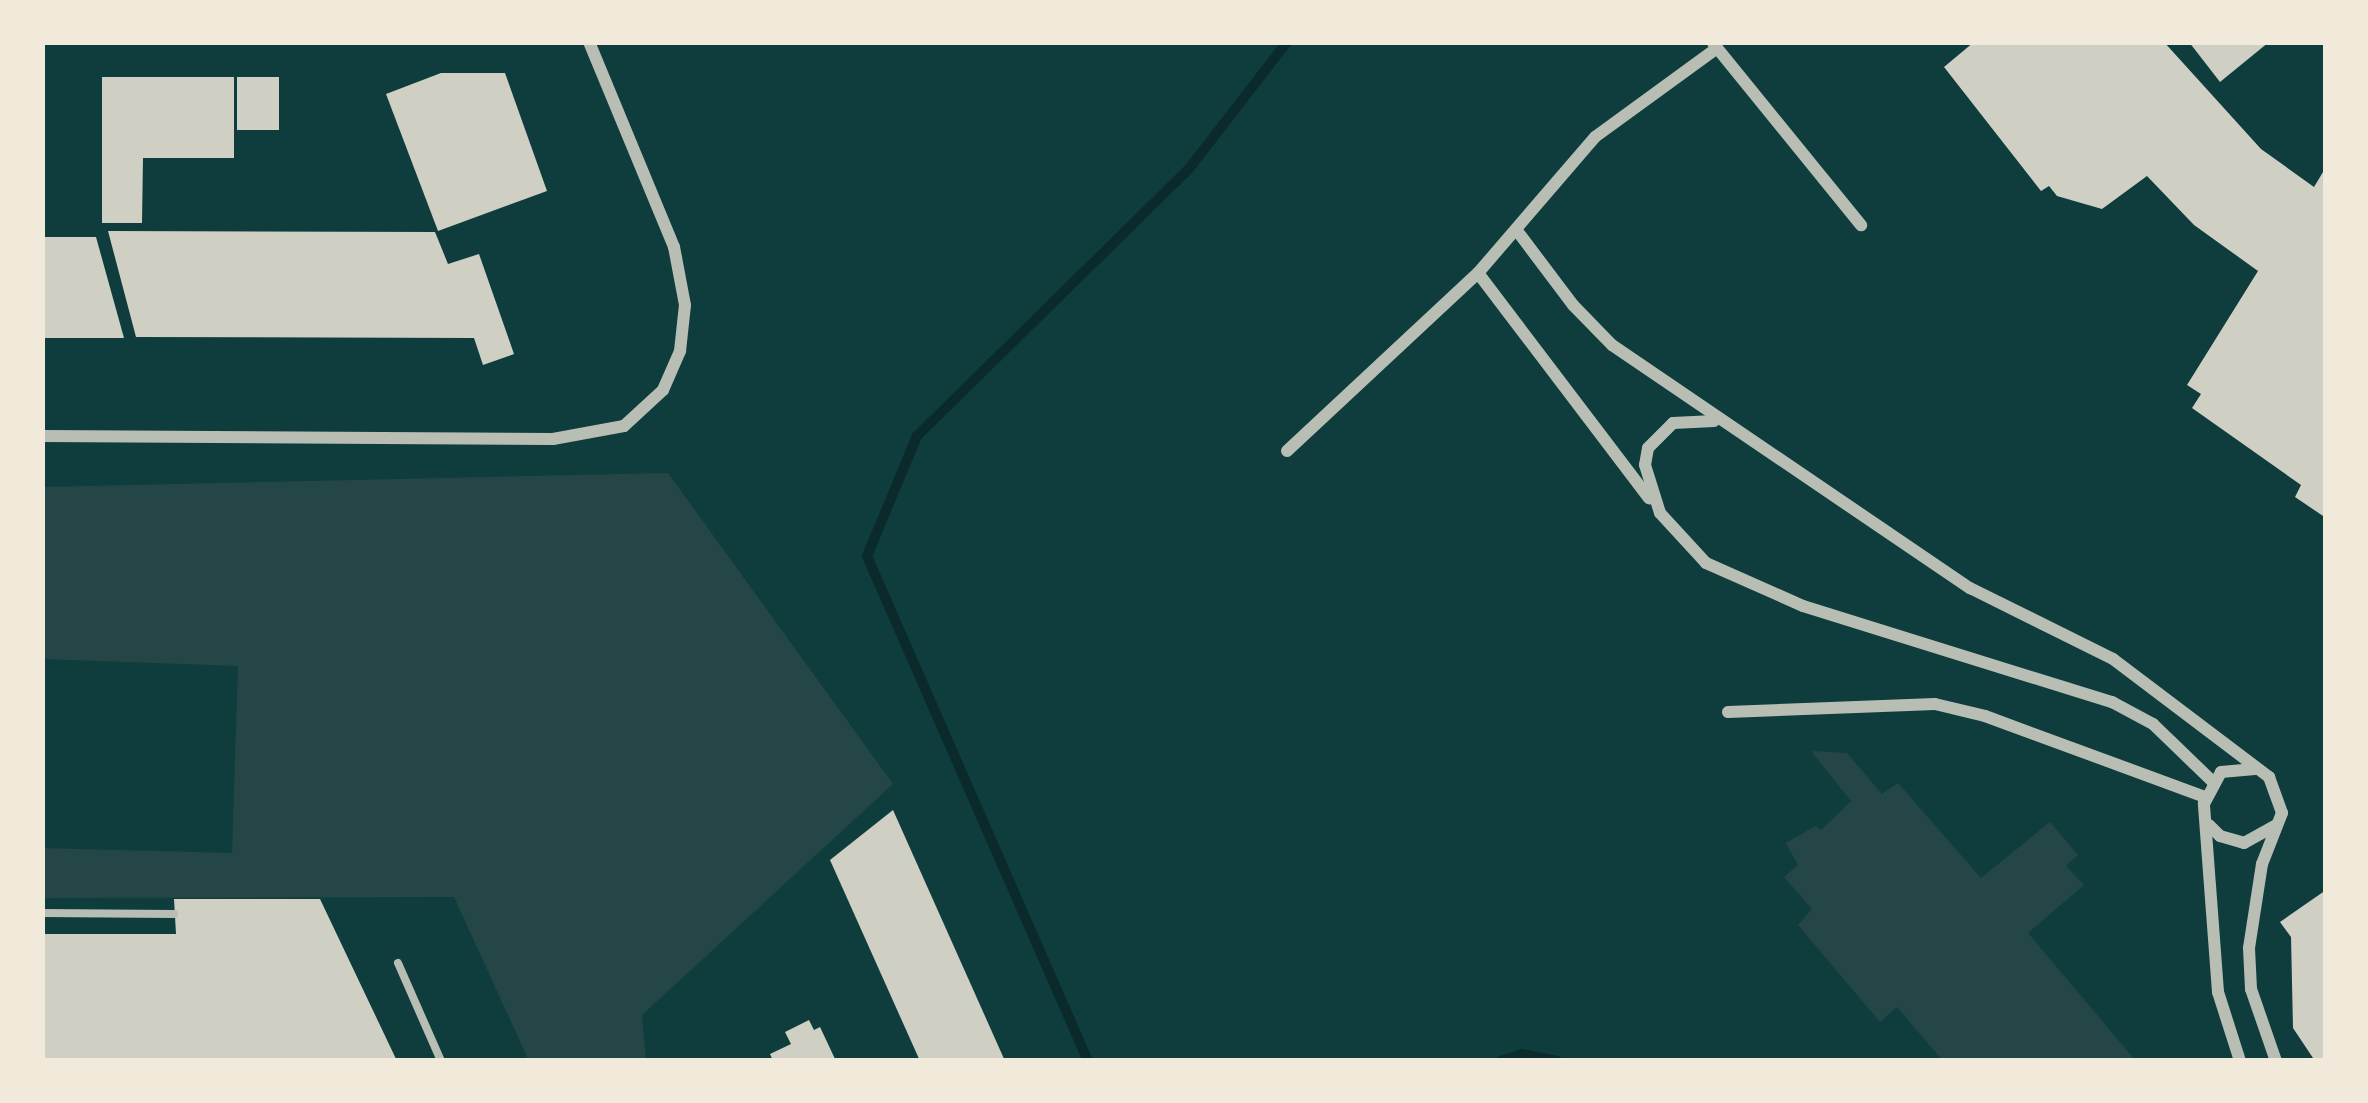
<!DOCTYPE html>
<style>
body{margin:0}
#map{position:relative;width:2368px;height:1103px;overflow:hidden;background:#0f3d3e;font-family:"PT Sans",sans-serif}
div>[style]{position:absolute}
.green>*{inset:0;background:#244646}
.stream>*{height:10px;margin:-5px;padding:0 5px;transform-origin:5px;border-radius:5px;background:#0a2a2b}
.building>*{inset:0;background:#cfcfc3;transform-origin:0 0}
.service>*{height:8px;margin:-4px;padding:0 4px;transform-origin:4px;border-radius:4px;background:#b8beb3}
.minor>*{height:12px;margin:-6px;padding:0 6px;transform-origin:6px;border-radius:6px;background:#b8beb3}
span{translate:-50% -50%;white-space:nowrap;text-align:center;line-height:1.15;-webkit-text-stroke:10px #f1e9da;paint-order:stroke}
.frame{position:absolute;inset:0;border:45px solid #f1e9da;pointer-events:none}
</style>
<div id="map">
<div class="green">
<div style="clip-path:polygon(668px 473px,893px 784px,642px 1015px,646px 1061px,529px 1061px,454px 897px,42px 898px,42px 848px,232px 853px,238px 666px,42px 659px,42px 487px)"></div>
<div style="clip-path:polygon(1811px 751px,1847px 753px,1882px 794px,1898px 783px,1981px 878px,2050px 822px,2078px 855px,2066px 866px,2084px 885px,2028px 933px,2136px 1061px,1943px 1061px,1897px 1007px,1880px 1022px,1798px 925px,1812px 909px,1784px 877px,1798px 865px,1786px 843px,1815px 826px,1821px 830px,1851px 801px)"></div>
</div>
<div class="stream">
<div style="left:1088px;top:1061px;width:551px;rotate:-113.64deg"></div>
<div style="left:867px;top:556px;width:130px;rotate:-67.4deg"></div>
<div style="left:917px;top:436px;width:380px;rotate:-44.5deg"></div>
<div style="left:1188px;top:170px;width:162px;rotate:-52.3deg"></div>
<div style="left:1501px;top:1061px;width:22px;rotate:-18deg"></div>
<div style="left:1522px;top:1054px;width:36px;rotate:11deg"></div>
</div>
<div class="building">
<div style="clip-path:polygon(1974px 42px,2164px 42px,2261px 149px,2314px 187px,2326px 167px,2326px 518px,2295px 497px,2301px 485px,2192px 408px,2201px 394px,2187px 385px,2258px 271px,2194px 225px,2147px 176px,2102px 209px,2057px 196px,2049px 186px,2041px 191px,1944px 67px)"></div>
<div style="clip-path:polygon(2189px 42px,2269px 42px,2220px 82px)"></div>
<div style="clip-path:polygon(441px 73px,505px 73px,547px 191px,438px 231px,386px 94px)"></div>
<div style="clip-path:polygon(102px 77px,234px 77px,234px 158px,143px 158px,142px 223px,102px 223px)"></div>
<div style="left:237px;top:77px;width:42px;height:53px"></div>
<div style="clip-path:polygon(108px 231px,435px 232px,448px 264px,479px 254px,514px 354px,483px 365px,474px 338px,136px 337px)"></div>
<div style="clip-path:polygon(42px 237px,96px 237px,124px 338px,42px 338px)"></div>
<div style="clip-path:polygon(893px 810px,1005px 1061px,920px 1061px,830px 860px)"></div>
<div style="clip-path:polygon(2326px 890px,2326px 1061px,2315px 1061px,2293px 1028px,2291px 937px,2280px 922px)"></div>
<div style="clip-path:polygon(174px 899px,320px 899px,397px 1061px,42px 1061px,42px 934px,176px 934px)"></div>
<div style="clip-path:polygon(809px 1020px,814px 1030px,820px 1027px,836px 1061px,773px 1061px,770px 1054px,791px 1044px,785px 1032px)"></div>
</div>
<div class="service">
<div style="left:42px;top:913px;width:132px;rotate:0.4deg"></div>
<div style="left:398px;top:963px;width:107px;rotate:66.3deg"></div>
</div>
<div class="minor">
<div style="left:1713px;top:43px;width:235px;rotate:50.9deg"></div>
<div style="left:1518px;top:232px;width:91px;rotate:53deg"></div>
<div style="left:1573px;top:305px;width:56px;rotate:45.7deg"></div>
<div style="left:1612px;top:345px;width:433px;rotate:34.2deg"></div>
<div style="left:1970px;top:588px;width:160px;rotate:26.4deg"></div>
<div style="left:2113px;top:659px;width:196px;rotate:37.1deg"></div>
<div style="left:2269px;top:777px;width:38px;rotate:70deg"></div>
<div style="left:2282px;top:813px;width:55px;rotate:111.4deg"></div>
<div style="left:2262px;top:864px;width:85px;rotate:98.8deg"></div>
<div style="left:2249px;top:948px;width:41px;rotate:87.2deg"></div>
<div style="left:2251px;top:989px;width:76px;rotate:70.9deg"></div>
<div style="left:1478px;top:273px;width:283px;rotate:52.8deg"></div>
<div style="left:1714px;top:421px;width:41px;rotate:177.2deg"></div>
<div style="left:1673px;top:423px;width:35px;rotate:135deg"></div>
<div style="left:1648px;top:448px;width:17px;rotate:100deg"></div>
<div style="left:1645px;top:465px;width:50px;rotate:72.6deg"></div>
<div style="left:1660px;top:513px;width:68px;rotate:47.4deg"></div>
<div style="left:1706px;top:563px;width:106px;rotate:23.9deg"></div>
<div style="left:1803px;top:606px;width:324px;rotate:17.3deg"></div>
<div style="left:2112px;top:702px;width:47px;rotate:28.2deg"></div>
<div style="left:2153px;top:724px;width:82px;rotate:44deg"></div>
<div style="left:42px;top:436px;width:511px;rotate:0.34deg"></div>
<div style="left:553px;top:439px;width:72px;rotate:-10.4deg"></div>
<div style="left:624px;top:426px;width:53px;rotate:-42.7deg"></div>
<div style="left:663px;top:390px;width:43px;rotate:-66.4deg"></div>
<div style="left:680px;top:351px;width:46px;rotate:-83.8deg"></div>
<div style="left:685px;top:305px;width:59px;rotate:-100.7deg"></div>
<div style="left:674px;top:247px;width:222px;rotate:-112.5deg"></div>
<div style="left:1287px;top:451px;width:261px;rotate:-43deg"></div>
<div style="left:1478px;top:273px;width:179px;rotate:-49.3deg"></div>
<div style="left:1595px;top:137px;width:151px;rotate:-36.1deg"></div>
<div style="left:1728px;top:712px;width:207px;rotate:-2.2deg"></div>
<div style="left:1935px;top:704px;width:51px;rotate:13.5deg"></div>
<div style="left:1985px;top:716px;width:234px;rotate:20.2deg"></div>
<div style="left:2209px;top:825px;width:16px;rotate:45deg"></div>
<div style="left:2220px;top:836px;width:25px;rotate:16deg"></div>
<div style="left:2244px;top:843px;width:35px;rotate:-29deg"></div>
<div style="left:2240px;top:1061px;width:72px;rotate:-107.7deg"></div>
<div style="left:2218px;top:992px;width:189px;rotate:-94.3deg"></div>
<div style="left:2204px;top:804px;width:36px;rotate:-62deg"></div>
<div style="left:2221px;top:772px;width:34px;rotate:-5deg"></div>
</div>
<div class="frame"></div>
</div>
